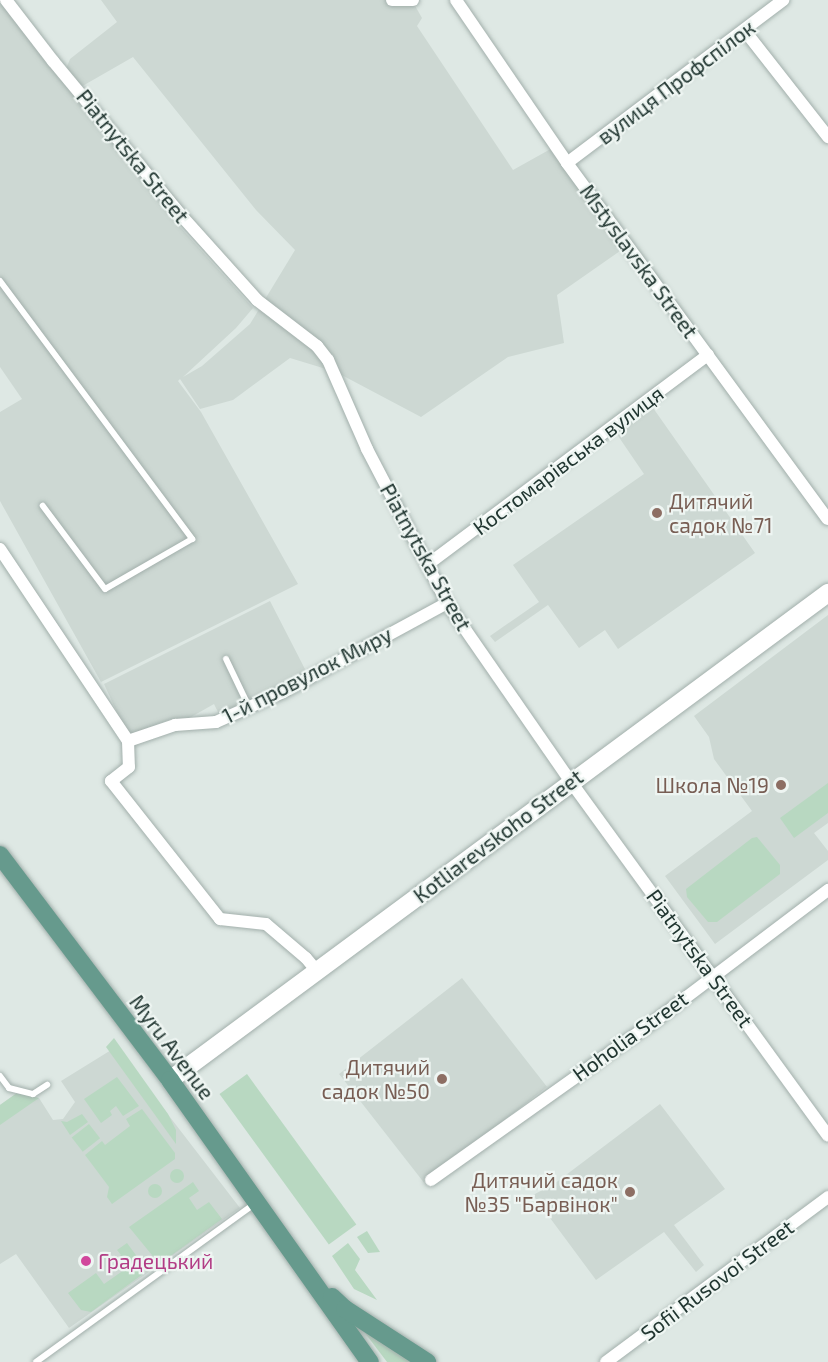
<!DOCTYPE html>
<meta charset="utf-8">
<style>
body{margin:0}
#map{position:relative;width:828px;height:1362px;overflow:hidden;background:#dee8e4;font-family:"Exo 2",sans-serif}
div>[style]{position:absolute}
.built>*{inset:0;background:#cdd8d3;transform-origin:0 0}
.green>*{inset:0;background:#b8d8c1;transform-origin:0 0}
.round{border-radius:50%}
.roads{filter:drop-shadow(0 0 2px #a2afab) drop-shadow(0 0 2px #a2afab)}
.lane>*{height:6px;margin:-3px;padding:0 3px;transform-origin:3px;border-radius:3px;background:#fff}
.street>*{height:12px;margin:-6px;padding:0 6px;transform-origin:6px;border-radius:6px;background:#fff}
.secondary>*{height:18px;margin:-9px;padding:0 9px;transform-origin:9px;border-radius:9px;background:#fff}
.primary>*{height:18px;margin:-9px;padding:0 9px;transform-origin:9px;border-radius:9px;background:#669a8d}
.dots>*{width:16px;height:16px;translate:-50% -50%;box-sizing:border-box;border:3px solid #eef5f2;border-radius:50%}
span{translate:-50% -50%;white-space:nowrap;text-align:center;line-height:1.15;-webkit-text-stroke:4.5px #eef5f2;paint-order:stroke}
.street-label{font-size:21px;color:#213631}
.education-label{font-size:21px;color:#785e54}
.left{translate:0 -50%;text-align:left}
.right{translate:-100% -50%;text-align:right}
.hotel-label{font-size:21px;color:#b23c85}
</style>
<div id="map">
<div class="built">
<div style="clip-path:polygon(0 0,3px 0,180px 227px,253px 308px,236px 328px,183px 377px,202px 366px,250px 324px,295px 250px,256px 210px,133px 57px,79px 88px,66px 69px,70px 59px,117px 22px,101px 0,392px 0,414px 4px,422px 18px,417px 26px,513px 170px,556px 146px,620px 251px,557px 295px,564px 343px,508px 357px,421px 417px,336px 372px,290px 358px,233px 400px,200px 409px,180px 379px,178px 381px,201px 412px,298px 584px,101px 682px,0 501px,0 412px,22px 399px,0 367px)"></div>
<div style="clip-path:polygon(651px 405px,755px 553px,618px 649px,605px 630px,579px 648px,548px 605px,495px 642px,490px 636px,539px 602px,513px 565px,644px 474px,614px 430px)"></div>
<div style="clip-path:polygon(270px 601px,307px 673px,219px 714px,214px 704px,184px 721px,171px 719px,128px 736px,104px 684px)"></div>
<div style="clip-path:polygon(828px 615px,828px 823px,814px 833px,828px 851px,828px 860px,715px 944px,665px 876px,752px 811px,714px 759px,709px 737px,694px 716px)"></div>
<div style="left:462px;top:978px;width:138px;height:156px;rotate:52deg"></div>
<div style="clip-path:polygon(116px 1047px,240px 1208px,69px 1328px,16px 1254px,0 1264px,0 1105px,17px 1093px,39px 1098px,53px 1120px,63px 1119px,75px 1102px,61px 1081px)"></div>
<div style="clip-path:polygon(660px 1104px,725px 1189px,674px 1225px,704px 1265px,696px 1272px,664px 1232px,596px 1280px,533px 1195px,554px 1184px)"></div>
</div>
<div class="green">
<div style="clip-path:polygon(828px 783px,828px 813px,794px 838px,780px 818px)"></div>
<div style="clip-path:polygon(757px 837px,780px 865px,780px 874px,717px 922px,708px 922px,687px 897px,686px 889px,752px 838px)"></div>
<div style="clip-path:polygon(114px 1038px,168px 1114px,176px 1130px,176px 1144px,106px 1047px)"></div>
<div style="left:247px;top:1074px;width:186px;height:34px;rotate:54deg"></div>
<div style="clip-path:polygon(117px 1077px,139px 1106px,123px 1116px,116px 1106px,110px 1111px,112px 1115px,101px 1123px,84px 1099px)"></div>
<div style="clip-path:polygon(17px 1093px,39px 1098px,0 1125px,0 1105px)"></div>
<div style="clip-path:polygon(142px 1109px,175px 1153px,175px 1159px,112px 1204px,107px 1197px,109px 1187px,85px 1155px,102px 1141px,105px 1145px,130px 1126px,126px 1119px)"></div>
<div style="clip-path:polygon(82px 1114px,88px 1122px,70px 1135px,61px 1121px,67px 1122px)"></div>
<div style="left:89px;top:1124px;width:18px;height:22px;rotate:52deg"></div>
<div class="round" style="left:170px;top:1169px;width:14px;height:14px"></div>
<div style="clip-path:polygon(193px 1182px,199px 1191px,189px 1198px,197px 1210px,209px 1202px,222px 1219px,169px 1257px,156px 1260px,129px 1227px)"></div>
<div class="round" style="left:148px;top:1184px;width:14px;height:14px"></div>
<div style="clip-path:polygon(367px 1231px,380px 1252px,368px 1253px,357px 1237px)"></div>
<div style="clip-path:polygon(127px 1243px,144px 1266px,143px 1274px,91px 1312px,81px 1310px,68px 1293px,96px 1273px,104px 1284px,124px 1270px,117px 1258px,121px 1255px,117px 1250px)"></div>
<div style="clip-path:polygon(348px 1243px,360px 1259px,355px 1270px,377px 1300px,354px 1289px,332px 1256px)"></div>
<div style="clip-path:polygon(362px 1329px,412px 1362px,387px 1362px)"></div>
</div>
<div class="roads">
<div class="lane">
<div style="left:0;top:281px;width:322px;rotate:53.3deg"></div>
<div style="left:192px;top:539px;width:100px;rotate:150.1deg"></div>
<div style="left:105px;top:589px;width:104px;rotate:-126.8deg"></div>
<div style="left:226px;top:659px;width:53px;rotate:64.4deg"></div>
<div style="left:0;top:1076px;width:15px;rotate:53deg"></div>
<div style="left:9px;top:1088px;width:25px;rotate:14deg"></div>
<div style="left:33px;top:1094px;width:17px;rotate:-33deg"></div>
<div style="left:36px;top:1362px;width:269px;rotate:-35.9deg"></div>
</div>
<div class="street">
<div style="left:6px;top:0;width:77px;rotate:52.4deg"></div>
<div style="left:53px;top:61px;width:197px;rotate:50.3deg"></div>
<div style="left:179px;top:213px;width:117px;rotate:48.1deg"></div>
<div style="left:257px;top:300px;width:76px;rotate:37.5deg"></div>
<div style="left:317px;top:346px;width:18px;rotate:52deg"></div>
<div style="left:328px;top:360px;width:97px;rotate:66.3deg"></div>
<div style="left:367px;top:449px;width:174px;rotate:62.5deg"></div>
<div style="left:447px;top:603px;width:218px;rotate:55.3deg"></div>
<div style="left:571px;top:782px;width:437px;rotate:54deg"></div>
<div style="left:392px;top:0;width:21px"></div>
<div style="left:456px;top:0;width:197px;rotate:55.7deg"></div>
<div style="left:567px;top:163px;width:441px;rotate:53.8deg"></div>
<div style="left:745px;top:31px;width:135px;rotate:51.9deg"></div>
<div style="left:567px;top:163px;width:271px;rotate:-37deg"></div>
<div style="left:0;top:549px;width:231px;rotate:56.3deg"></div>
<div style="left:128px;top:741px;width:26px;rotate:88deg"></div>
<div style="left:129px;top:767px;width:23px;rotate:142deg"></div>
<div style="left:111px;top:781px;width:176px;rotate:51.7deg"></div>
<div style="left:220px;top:919px;width:46px;rotate:6.2deg"></div>
<div style="left:266px;top:924px;width:52px;rotate:40.4deg"></div>
<div style="left:306px;top:958px;width:17px;rotate:50deg"></div>
<div style="left:427px;top:565px;width:351px;rotate:-36.8deg"></div>
<div style="left:128px;top:741px;width:50px;rotate:-18.8deg"></div>
<div style="left:175px;top:725px;width:41px;rotate:-4.2deg"></div>
<div style="left:216px;top:722px;width:73px;rotate:-24.1deg"></div>
<div style="left:283px;top:692px;width:187px;rotate:-28.5deg"></div>
<div style="left:431px;top:1180px;width:281px;rotate:-35.4deg"></div>
<div style="left:660px;top:1017px;width:211px;rotate:-37.1deg"></div>
<div style="left:606px;top:1362px;width:277px;rotate:-36.6deg"></div>
</div>
<div class="secondary">
<div style="left:170px;top:1080px;width:819px;rotate:-36.51deg"></div>
</div>
<div class="primary">
<div style="left:0;top:855px;width:282px;rotate:52.9deg"></div>
<div style="left:170px;top:1080px;width:346px;rotate:54.7deg"></div>
<div style="left:332px;top:1297px;width:18px;rotate:43deg"></div>
<div style="left:345px;top:1309px;width:98px;rotate:32.9deg"></div>
</div>
</div>
<div class="dots">
<div style="left:657px;top:513px;background:#8d6e63"></div>
<div style="left:781px;top:785px;background:#8d6e63"></div>
<div style="left:442px;top:1079px;background:#8d6e63"></div>
<div style="left:630px;top:1192px;background:#8d6e63"></div>
<div style="left:86px;top:1261px;background:#d1479c"></div>
</div>
<div class="street-label">
<span style="left:676px;top:82px;rotate:-37deg">вулиця Профспілок</span>
<span style="left:133px;top:156px;rotate:51deg">Piatnytska Street</span>
<span style="left:639px;top:261px;rotate:54deg">Mstyslavska Street</span>
<span style="left:568px;top:460px;rotate:-37deg">Костомарівська вулиця</span>
<span style="left:426px;top:557px;rotate:61deg">Piatnytska Street</span>
<span style="left:307px;top:675px;rotate:-27deg">1-й провулок Миру</span>
<span style="left:498px;top:836px;rotate:-37deg">Kotliarevskoho Street</span>
<span style="left:700px;top:958px;rotate:54deg">Piatnytska Street</span>
<span style="left:630px;top:1036px;rotate:-36deg">Hoholia Street</span>
<span style="left:172px;top:1047px;rotate:53deg">Myru Avenue</span>
<span style="left:717px;top:1280px;rotate:-37deg">Sofii Rusovoi Street</span>
</div>
<div class="education-label">
<span class="left" style="left:669px;top:513px">Дитячий<br>садок №71</span>
<span class="right" style="left:769px;top:785px">Школа №19</span>
<span class="right" style="left:430px;top:1079px">Дитячий<br>садок №50</span>
<span class="right" style="left:618px;top:1192px">Дитячий садок<br>№35 "Барвінок"</span>
</div>
<div class="hotel-label">
<span class="left" style="left:98px;top:1261px">Градецький</span>
</div>
</div>
